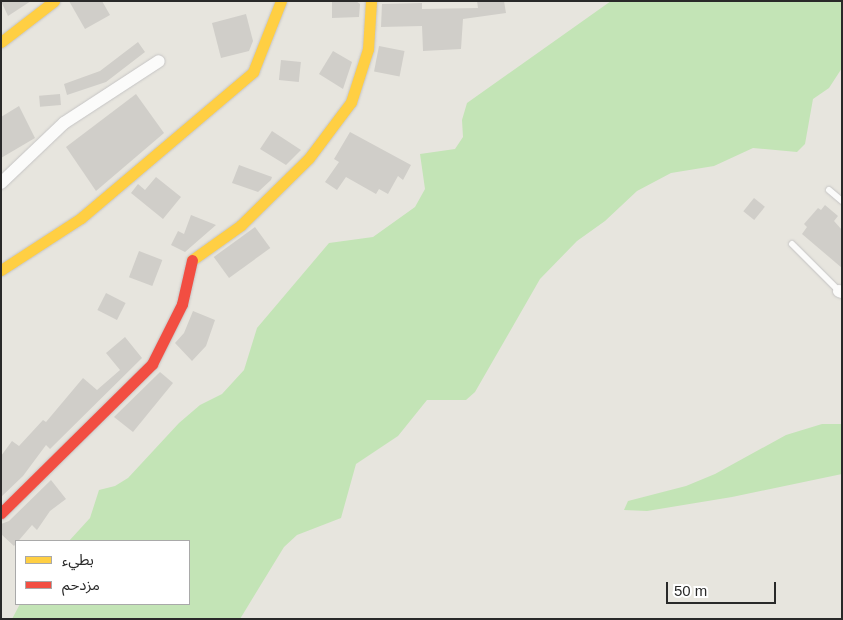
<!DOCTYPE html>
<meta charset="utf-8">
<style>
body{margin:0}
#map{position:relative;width:843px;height:620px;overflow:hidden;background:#e7e5de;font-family:Arial,"Noto Sans Arabic",sans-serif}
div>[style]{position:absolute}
.green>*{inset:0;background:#c3e4b6}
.building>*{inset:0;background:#d0cec9;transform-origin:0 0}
.roads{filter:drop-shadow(0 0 1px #c5c4c4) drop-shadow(0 0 1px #c5c4c4)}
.lane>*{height:6px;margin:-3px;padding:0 3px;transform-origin:3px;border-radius:3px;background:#fbfbfa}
.street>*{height:12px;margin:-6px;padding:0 6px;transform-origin:6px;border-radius:6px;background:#fbfbfa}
.slow>*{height:11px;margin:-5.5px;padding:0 5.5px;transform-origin:5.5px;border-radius:5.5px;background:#ffcf43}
.jam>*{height:11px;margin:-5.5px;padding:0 5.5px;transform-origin:5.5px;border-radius:5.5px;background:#f24e42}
span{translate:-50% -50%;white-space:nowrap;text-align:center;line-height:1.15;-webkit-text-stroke:4.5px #fff;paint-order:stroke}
.frame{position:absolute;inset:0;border:2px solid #292929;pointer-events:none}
.legend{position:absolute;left:15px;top:540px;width:175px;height:65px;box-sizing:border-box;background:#fff;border:1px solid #a9a9a9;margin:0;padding:6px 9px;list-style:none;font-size:15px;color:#292929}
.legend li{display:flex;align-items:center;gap:10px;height:25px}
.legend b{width:25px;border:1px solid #a9a9a9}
.scale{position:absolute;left:666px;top:582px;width:110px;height:22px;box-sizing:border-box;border:2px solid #292929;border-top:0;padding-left:6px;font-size:15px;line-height:18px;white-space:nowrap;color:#292929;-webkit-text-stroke:4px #fff;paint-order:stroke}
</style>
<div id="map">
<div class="green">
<div style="clip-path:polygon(611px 1px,842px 1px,842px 68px,829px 88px,813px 99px,805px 144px,797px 152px,753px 148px,714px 166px,671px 173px,637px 191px,605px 221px,577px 241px,540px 279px,475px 392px,466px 400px,427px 400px,398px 436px,356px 464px,341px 518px,297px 535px,284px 547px,240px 619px,12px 619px,20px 604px,189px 604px,189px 541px,69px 541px,90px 518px,99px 490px,115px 486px,128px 478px,179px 423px,200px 405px,222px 394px,244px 370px,257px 328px,329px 243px,373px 237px,415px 207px,425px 189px,420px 154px,455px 149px,463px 137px,462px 120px,467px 103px)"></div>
<div style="clip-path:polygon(822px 424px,842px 424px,842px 474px,732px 497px,647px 511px,624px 510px,628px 501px,686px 486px,715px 474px,786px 435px)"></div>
</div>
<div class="building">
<div style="clip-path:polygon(1px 1px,31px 1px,8px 16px)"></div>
<div style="clip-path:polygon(69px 1px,102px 1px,110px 15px,85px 29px)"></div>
<div style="clip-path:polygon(332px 1px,356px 1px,360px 4px,359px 17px,332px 18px)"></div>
<div style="clip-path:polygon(477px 1px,504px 1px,506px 13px,463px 19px,461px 49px,423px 51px,422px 26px,381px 27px,382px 4px,422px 3px,422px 9px,478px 8px)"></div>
<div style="clip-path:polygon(246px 14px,253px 41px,249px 51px,221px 58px,212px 23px)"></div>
<div style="clip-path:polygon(138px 42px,145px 52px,106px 82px,67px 95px,64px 84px,100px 71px)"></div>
<div style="left:379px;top:46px;width:26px;height:26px;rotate:11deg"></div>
<div style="clip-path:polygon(333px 51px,352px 62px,343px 89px,319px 74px)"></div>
<div style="left:281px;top:60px;width:20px;height:20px;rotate:6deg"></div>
<div style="left:60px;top:94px;width:11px;height:21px;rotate:85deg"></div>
<div style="clip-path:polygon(136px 94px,164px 133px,96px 191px,66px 147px)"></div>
<div style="clip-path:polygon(19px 106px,35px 138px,1px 158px,1px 117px)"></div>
<div style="clip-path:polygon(272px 131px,301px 150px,286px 165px,260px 149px)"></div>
<div style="clip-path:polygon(350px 132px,411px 165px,403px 180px,398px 176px,388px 194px,379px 189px,376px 194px,346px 177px,337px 190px,325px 182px,339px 162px,334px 159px)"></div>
<div style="clip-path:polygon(239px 165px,272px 177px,271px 180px,258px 192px,232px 183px)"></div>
<div style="clip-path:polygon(156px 177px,181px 197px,163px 219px,131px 193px,138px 184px,145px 190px)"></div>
<div style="left:754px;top:198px;width:14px;height:17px;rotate:39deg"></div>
<div style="clip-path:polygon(825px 205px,838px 216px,834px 221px,842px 230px,842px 268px,802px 234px,807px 227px,804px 224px,818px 208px,821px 210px)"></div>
<div style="clip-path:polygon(191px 215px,216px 225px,185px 252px,171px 245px,178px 231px,184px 234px)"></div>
<div style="left:255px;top:227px;width:26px;height:51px;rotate:54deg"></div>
<div style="left:139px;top:251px;width:25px;height:28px;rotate:21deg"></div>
<div style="left:106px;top:293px;width:22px;height:19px;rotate:27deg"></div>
<div style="clip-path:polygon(193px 311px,215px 320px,206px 346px,192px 361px,175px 343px,184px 333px)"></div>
<div style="clip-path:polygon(125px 337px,142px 358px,50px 449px,46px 445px,23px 476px,1px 497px,1px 456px,12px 441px,19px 446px,43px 420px,46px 422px,83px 378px,97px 390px,120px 370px,106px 353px)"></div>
<div style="clip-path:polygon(160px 372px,173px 383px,133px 432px,114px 417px)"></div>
<div style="clip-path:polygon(51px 480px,66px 499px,50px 511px,37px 530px,32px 525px,14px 546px,1px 534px,1px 524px,9px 521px)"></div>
</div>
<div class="roads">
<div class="lane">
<div style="left:829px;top:190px;width:17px;rotate:40deg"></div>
<div style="left:792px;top:244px;width:66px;rotate:45deg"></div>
</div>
<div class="street">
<div style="left:1px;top:183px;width:87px;rotate:-43.6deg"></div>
<div style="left:64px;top:123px;width:113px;rotate:-33.1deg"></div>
<div style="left:839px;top:291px;width:3px;rotate:18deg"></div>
</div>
<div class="slow">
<div style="left:1px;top:42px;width:67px;rotate:-37.7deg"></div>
<div style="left:192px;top:260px;width:60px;rotate:-35.5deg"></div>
<div style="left:241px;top:225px;width:95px;rotate:-44.6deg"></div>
<div style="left:309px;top:158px;width:70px;rotate:-53.1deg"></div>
<div style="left:351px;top:102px;width:56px;rotate:-72.2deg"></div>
<div style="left:368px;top:49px;width:48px;rotate:-86.4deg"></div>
<div style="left:1px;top:270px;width:95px;rotate:-33deg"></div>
<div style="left:81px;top:218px;width:226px;rotate:-40.3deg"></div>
<div style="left:253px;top:72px;width:76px;rotate:-68.5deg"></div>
</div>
<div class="jam">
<div style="left:1px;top:513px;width:212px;rotate:-44.6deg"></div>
<div style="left:152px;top:364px;width:67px;rotate:-63.4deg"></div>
<div style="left:182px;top:304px;width:45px;rotate:-77.2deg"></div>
</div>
</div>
<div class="frame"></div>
<ul class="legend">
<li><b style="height:6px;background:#ffcf43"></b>بطيء</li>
<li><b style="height:6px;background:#f24e42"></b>مزدحم</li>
</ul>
<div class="scale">50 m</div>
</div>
